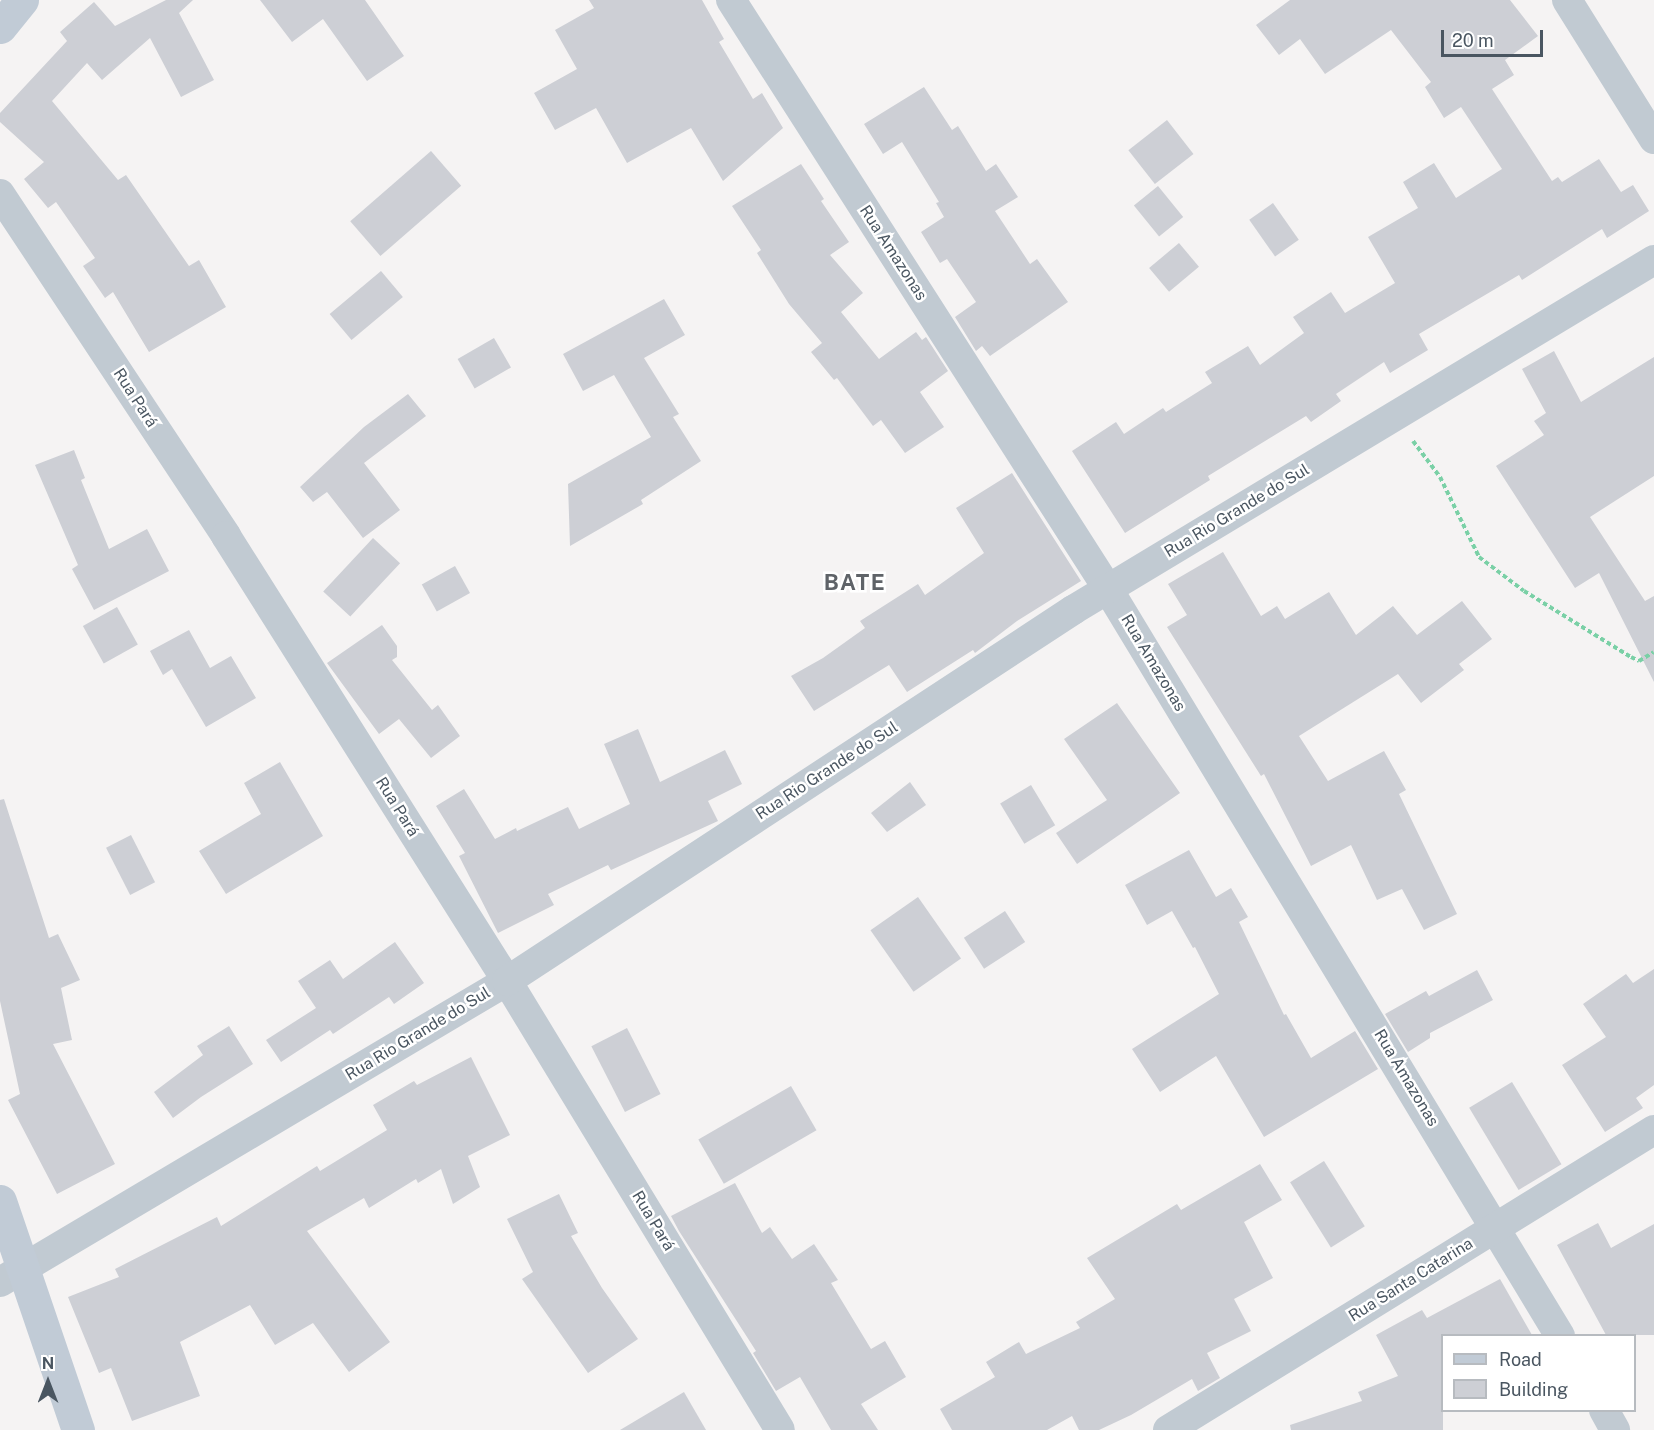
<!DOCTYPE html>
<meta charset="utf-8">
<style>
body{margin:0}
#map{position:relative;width:1654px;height:1430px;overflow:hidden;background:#f5f3f3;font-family:"Public Sans",sans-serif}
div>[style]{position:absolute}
.building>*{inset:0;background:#cdcfd5;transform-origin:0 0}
.path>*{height:4px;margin-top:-2px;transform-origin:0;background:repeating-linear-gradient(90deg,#7ad0a6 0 4.5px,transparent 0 7.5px)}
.street>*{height:30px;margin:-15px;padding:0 15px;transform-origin:15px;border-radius:15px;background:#c1cad2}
.secondary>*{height:33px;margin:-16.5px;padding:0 16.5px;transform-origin:16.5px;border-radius:16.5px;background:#c1cbd6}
span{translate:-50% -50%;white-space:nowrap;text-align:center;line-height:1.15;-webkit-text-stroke:5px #fff;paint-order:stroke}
.street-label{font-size:16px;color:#4a5661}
.district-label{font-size:22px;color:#5f6368;font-weight:700;letter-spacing:1.5px}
.legend{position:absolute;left:1441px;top:1334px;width:195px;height:78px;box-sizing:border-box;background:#fff;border:2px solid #b7bbc0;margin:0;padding:8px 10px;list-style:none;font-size:18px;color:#4a5661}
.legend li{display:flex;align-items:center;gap:12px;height:30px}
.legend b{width:30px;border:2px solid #b7bbc0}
.north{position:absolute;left:18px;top:1352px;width:60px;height:60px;-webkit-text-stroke:4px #fff;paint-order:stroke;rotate:0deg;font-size:16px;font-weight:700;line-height:24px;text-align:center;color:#4a5661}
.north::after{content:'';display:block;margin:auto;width:21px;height:27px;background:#4a5661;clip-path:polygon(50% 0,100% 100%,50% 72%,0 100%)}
.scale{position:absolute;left:1441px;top:30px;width:102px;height:27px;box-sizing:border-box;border:3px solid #4a5661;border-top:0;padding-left:8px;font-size:18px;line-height:21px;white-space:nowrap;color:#4a5661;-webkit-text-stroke:4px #fff;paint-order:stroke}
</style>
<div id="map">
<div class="building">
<div style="clip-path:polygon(166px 0,193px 0,179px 13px,214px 80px,181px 97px,150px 38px,102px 80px,87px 63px,52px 101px,118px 180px,126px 175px,189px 266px,199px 260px,226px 307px,149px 352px,113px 292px,105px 298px,83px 266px,95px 258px,56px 202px,48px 208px,24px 179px,44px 162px,0 122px,0 113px,67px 41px,60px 32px,94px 2px,115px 26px)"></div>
<div style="clip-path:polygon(260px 0,365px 0,404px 56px,367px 81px,323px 19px,292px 42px)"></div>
<div style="clip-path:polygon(589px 0,702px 0,724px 39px,719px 42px,753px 99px,762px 93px,783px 128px,723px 181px,691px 128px,627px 163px,596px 108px,555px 130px,534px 93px,577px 69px,555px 30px,594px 8px)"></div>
<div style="clip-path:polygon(1290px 0,1510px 0,1538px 36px,1505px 60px,1514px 75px,1492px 89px,1552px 181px,1558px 177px,1562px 182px,1599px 159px,1621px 192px,1633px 185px,1649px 211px,1607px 238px,1602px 229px,1522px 280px,1519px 275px,1419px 334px,1428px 350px,1390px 373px,1384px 362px,1336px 394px,1341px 401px,1311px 422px,1306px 416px,1208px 476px,1210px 480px,1125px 533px,1072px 451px,1116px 422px,1124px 434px,1163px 408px,1166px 412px,1212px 383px,1205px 372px,1248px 346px,1260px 365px,1304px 333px,1293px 317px,1331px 292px,1345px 313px,1395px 283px,1368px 237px,1418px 208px,1403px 182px,1434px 163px,1456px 198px,1502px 169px,1461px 107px,1444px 118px,1425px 87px,1431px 82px,1391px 30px,1325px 74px,1300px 39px,1279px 55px,1256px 25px)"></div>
<div style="clip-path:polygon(924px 87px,952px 130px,958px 126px,986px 171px,996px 164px,1018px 197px,995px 211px,1030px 264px,1037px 259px,1068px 302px,990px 356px,982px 346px,976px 351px,955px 317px,976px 302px,947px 259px,940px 263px,921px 232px,944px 217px,936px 203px,939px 202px,902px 142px,883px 154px,864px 124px)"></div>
<div style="left:1167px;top:120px;width:43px;height:49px;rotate:52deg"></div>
<div style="left:431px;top:151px;width:46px;height:107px;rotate:49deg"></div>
<div style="clip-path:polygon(801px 164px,824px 199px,821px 201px,849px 242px,830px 255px,863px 293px,841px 312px,879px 359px,916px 332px,922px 340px,926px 337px,948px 371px,920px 392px,944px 427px,905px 453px,881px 420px,873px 426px,837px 378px,834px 380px,811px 352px,822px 343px,789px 304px,757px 253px,761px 250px,732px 206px)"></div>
<div style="left:1158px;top:186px;width:40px;height:31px;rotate:51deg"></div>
<div style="left:1273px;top:203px;width:45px;height:29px;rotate:55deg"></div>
<div style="left:1179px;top:243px;width:31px;height:39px;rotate:50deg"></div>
<div style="left:381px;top:271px;width:34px;height:67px;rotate:50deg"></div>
<div style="clip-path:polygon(664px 299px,685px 335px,644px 358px,679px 414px,673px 417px,701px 461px,641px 500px,643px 504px,570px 546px,568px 484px,651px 437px,614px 375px,583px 391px,563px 354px)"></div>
<div style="left:494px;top:338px;width:34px;height:42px;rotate:60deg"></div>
<div style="clip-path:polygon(1554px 351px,1581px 402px,1654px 357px,1654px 476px,1590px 517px,1645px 601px,1654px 596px,1654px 682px,1599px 573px,1575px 588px,1496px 466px,1544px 435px,1534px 421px,1546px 413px,1522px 369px)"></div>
<div style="clip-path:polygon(408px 394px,426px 416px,364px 463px,400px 510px,363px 538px,327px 492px,313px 502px,300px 487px,364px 427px)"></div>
<div style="clip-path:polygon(74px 450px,85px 478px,81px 480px,109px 549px,147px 529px,169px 571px,94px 610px,72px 569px,78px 565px,35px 465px)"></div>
<div style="clip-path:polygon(1012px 473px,1081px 581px,1017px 621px,975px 653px,973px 650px,907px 692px,889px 665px,814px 711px,791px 676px,823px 658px,865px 628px,860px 621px,918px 584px,925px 595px,984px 553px,956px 508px)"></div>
<div style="left:373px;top:538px;width:37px;height:73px;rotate:43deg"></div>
<div style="clip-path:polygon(1223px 552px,1261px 616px,1277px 606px,1285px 619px,1329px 592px,1356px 635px,1393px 606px,1417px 635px,1462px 601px,1492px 639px,1459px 664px,1464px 670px,1421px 703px,1398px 674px,1299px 736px,1328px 781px,1384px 751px,1406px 790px,1399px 794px,1457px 914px,1424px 930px,1402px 889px,1377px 900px,1351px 845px,1311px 866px,1264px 774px,1261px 776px,1167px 627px,1187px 615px,1168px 584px)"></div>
<div style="left:455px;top:566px;width:31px;height:38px;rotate:61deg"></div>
<div style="left:117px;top:607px;width:43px;height:39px;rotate:61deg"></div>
<div style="clip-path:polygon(382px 625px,397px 646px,397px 657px,392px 660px,432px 710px,438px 705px,460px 736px,431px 758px,399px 719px,379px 734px,327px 663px)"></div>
<div style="clip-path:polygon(189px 630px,210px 668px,231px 656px,256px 698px,206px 727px,172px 669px,163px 675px,150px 651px)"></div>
<div style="clip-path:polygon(1117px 703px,1180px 793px,1077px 864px,1056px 833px,1107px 800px,1064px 739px)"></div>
<div style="clip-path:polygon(638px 729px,660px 782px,725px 750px,742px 784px,708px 801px,718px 821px,611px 870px,608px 865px,548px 894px,554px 905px,498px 933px,459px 856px,465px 853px,436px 806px,464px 789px,495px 839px,516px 828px,517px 831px,568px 807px,579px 829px,630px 804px,604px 744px)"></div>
<div style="clip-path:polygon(280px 762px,323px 836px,226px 894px,199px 851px,261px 814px,244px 783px)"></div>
<div style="clip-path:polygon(910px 782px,926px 805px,887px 832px,871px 813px)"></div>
<div style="left:1031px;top:785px;width:47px;height:36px;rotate:59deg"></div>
<div style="clip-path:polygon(4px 799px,49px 938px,58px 934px,80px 980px,61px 988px,72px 1040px,53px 1044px,115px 1164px,57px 1194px,8px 1100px,20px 1094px,0 1001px,0 800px)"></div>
<div style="left:131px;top:835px;width:53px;height:28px;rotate:63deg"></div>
<div style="clip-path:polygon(1189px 850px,1216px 897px,1231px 888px,1248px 917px,1239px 922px,1284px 1015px,1286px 1014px,1311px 1058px,1355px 1031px,1378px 1069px,1264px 1137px,1216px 1056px,1160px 1092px,1132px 1049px,1219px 994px,1195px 947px,1193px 948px,1172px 911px,1147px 925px,1125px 885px)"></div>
<div style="left:918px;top:897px;width:75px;height:58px;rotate:55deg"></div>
<div style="left:1005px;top:911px;width:37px;height:49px;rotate:57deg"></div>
<div style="clip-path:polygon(395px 942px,424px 983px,394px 1004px,389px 997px,333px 1034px,330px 1030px,281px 1062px,266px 1040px,316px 1008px,298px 981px,330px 960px,343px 979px)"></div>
<div style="clip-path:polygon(1654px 969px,1654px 1085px,1636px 1098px,1643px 1108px,1605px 1132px,1562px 1065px,1606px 1037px,1583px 1004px,1626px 974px,1633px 983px)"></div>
<div style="clip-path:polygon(1477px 970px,1493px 1000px,1430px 1033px,1430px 1038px,1408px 1052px,1385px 1014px,1426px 991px,1429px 996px)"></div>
<div style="clip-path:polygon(229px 1026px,253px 1064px,201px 1097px,173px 1118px,154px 1092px,203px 1055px,197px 1046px)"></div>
<div style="left:627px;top:1028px;width:74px;height:40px;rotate:63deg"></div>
<div style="clip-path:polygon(471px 1057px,510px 1135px,468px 1156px,480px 1187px,453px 1204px,441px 1169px,418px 1183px,416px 1179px,369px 1208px,364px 1198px,307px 1231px,390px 1342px,349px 1372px,313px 1323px,275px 1345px,250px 1305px,180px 1342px,200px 1396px,132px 1421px,111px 1368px,99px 1373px,68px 1297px,119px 1277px,115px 1269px,217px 1217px,221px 1226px,317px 1166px,320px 1171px,387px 1130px,373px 1105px,414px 1081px,417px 1085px)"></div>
<div style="left:1512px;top:1082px;width:96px;height:50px;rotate:59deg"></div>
<div style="left:791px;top:1086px;width:51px;height:107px;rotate:60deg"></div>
<div style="left:1324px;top:1161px;width:77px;height:40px;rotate:58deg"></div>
<div style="clip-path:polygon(1260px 1164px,1282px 1200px,1244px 1222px,1273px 1278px,1234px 1299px,1251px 1331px,1207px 1353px,1220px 1378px,1198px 1391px,1192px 1379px,1131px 1415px,1099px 1430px,1079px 1430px,1072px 1416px,1047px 1430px,952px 1430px,940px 1409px,995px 1377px,986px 1362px,1019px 1342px,1026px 1354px,1080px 1328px,1076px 1322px,1115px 1299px,1087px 1258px,1177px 1204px,1181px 1210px)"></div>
<div style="clip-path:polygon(735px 1183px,762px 1233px,770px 1227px,792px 1259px,814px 1244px,838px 1280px,831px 1283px,871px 1349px,885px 1341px,906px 1377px,861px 1404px,878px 1430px,831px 1430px,800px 1377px,776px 1391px,753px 1353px,756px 1351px,679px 1231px,671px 1216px)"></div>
<div style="clip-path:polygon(559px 1194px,578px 1233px,571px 1236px,602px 1288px,638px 1339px,588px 1373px,522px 1279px,533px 1272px,507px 1219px)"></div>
<div style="clip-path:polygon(1598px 1223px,1611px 1248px,1654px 1224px,1654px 1335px,1606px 1335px,1557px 1245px)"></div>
<div style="clip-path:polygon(1500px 1279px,1532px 1335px,1443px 1335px,1443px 1430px,1291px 1430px,1290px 1425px,1362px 1401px,1358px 1392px,1398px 1376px,1376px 1335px,1422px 1310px,1427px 1318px)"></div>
<div style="clip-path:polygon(684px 1392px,706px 1430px,620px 1430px)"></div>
</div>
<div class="path">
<div style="left:1413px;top:441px;width:45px;rotate:53.1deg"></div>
<div style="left:1440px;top:477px;width:89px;rotate:64deg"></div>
<div style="left:1479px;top:557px;width:56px;rotate:37.1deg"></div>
<div style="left:1524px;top:591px;width:126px;rotate:31.7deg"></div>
<div style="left:1631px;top:657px;width:9px;rotate:27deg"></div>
<div style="left:1639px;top:661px;width:17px;rotate:-31deg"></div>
</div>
<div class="street">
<div style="left:731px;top:0;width:699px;rotate:57.38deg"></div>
<div style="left:1108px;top:589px;width:873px;rotate:58.82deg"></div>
<div style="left:1567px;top:0;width:164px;rotate:58deg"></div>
<div style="left:0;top:194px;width:410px;rotate:56.5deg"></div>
<div style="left:226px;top:536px;width:526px;rotate:57.73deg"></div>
<div style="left:507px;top:981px;width:525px;rotate:58.7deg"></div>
<div style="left:0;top:1282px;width:590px;rotate:-30.7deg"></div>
<div style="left:507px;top:981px;width:677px;rotate:-33.24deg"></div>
<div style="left:1073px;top:610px;width:678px;rotate:-31.07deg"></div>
<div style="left:1604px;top:1410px;width:23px;rotate:61deg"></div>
<div style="left:1168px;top:1430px;width:571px;rotate:-31.69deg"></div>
</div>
<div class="secondary">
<div style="left:0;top:27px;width:35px;rotate:-51deg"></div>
<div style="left:0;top:1201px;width:242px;rotate:71.2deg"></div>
</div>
<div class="street-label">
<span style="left:893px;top:253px;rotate:57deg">Rua Amazonas</span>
<span style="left:135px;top:398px;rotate:57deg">Rua Pará</span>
<span style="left:1237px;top:511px;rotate:-31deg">Rua Rio Grande do Sul</span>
<span style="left:1153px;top:663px;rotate:59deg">Rua Amazonas</span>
<span style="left:827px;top:771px;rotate:-33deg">Rua Rio Grande do Sul</span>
<span style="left:397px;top:807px;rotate:58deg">Rua Pará</span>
<span style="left:418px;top:1034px;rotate:-31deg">Rua Rio Grande do Sul</span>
<span style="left:1406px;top:1078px;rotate:59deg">Rua Amazonas</span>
<span style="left:653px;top:1221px;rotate:59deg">Rua Pará</span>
<span style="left:1411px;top:1280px;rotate:-32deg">Rua Santa Catarina</span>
</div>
<div class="district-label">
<span style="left:855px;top:583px">BATE</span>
</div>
<ul class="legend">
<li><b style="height:8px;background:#c1cbd6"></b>Road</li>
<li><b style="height:16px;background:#cdcfd5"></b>Building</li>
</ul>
<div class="north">N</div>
<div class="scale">20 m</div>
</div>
